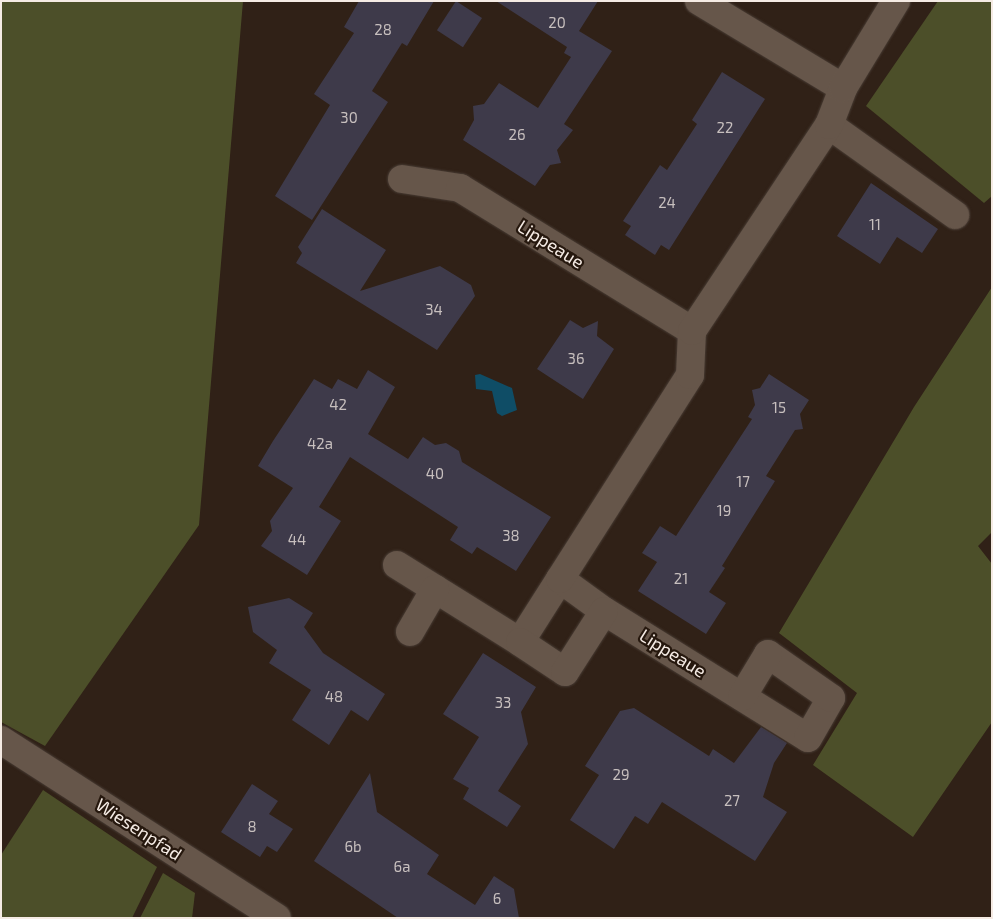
<!DOCTYPE html>
<style>
body{margin:0}
#map{position:relative;width:993px;height:919px;overflow:hidden;background:#302117;font-family:"Exo 2",sans-serif}
div>[style]{position:absolute}
.green>*{inset:0;background:#4c4f29}
.water>*{inset:0;background:#0f4d66}
.building>*{inset:0;background:#3e3a4a;transform-origin:0 0}
.roads{filter:drop-shadow(0 0 1px #483c34) drop-shadow(0 0 1px #483c34)}
.street>*{height:28px;margin:-14px;padding:0 14px;transform-origin:14px;border-radius:14px;background:#66564a}
span{translate:-50% -50%;white-space:nowrap;text-align:center;line-height:1.15;-webkit-text-stroke:4.5px #26180e;paint-order:stroke}
.number-label{font-size:15px;color:#c7bfbe}
.number-label span{-webkit-text-stroke-width:0}
.street-label{font-size:18px;color:#f5ebe4}
.frame{position:absolute;inset:0;border:2px solid #f5ebe4;pointer-events:none}
</style>
<div id="map">
<div class="green">
<div style="clip-path:polygon(1px 1px,243px 1px,199px 525px,45px 746px,1px 722px)"></div>
<div style="clip-path:polygon(938px 1px,992px 1px,992px 196px,984px 203px,866px 106px)"></div>
<div style="clip-path:polygon(992px 287px,992px 532px,978px 546px,992px 564px,992px 722px,913px 837px,813px 765px,857px 693px,779px 633px,914px 407px)"></div>
<div style="clip-path:polygon(43px 790px,157px 867px,132px 918px,1px 918px,1px 855px)"></div>
<div style="clip-path:polygon(163px 873px,195px 893px,192px 918px,140px 918px)"></div>
</div>
<div class="water">
<div style="clip-path:polygon(480px 374px,512px 388px,517px 410px,502px 416px,497px 413px,492px 391px,476px 389px,475px 375px)"></div>
</div>
<div class="building">
<div style="clip-path:polygon(359px 1px,434px 1px,407px 46px,402px 43px,372px 91px,388px 102px,312px 220px,275px 196px,330px 105px,314px 94px,354px 33px,344px 27px)"></div>
<div style="left:456px;top:1px;width:31px;height:35px;rotate:33deg"></div>
<div style="clip-path:polygon(496px 1px,598px 1px,579px 31px,612px 51px,564px 124px,573px 130px,557px 150px,561px 163px,550px 165px,535px 186px,463px 140px,474px 120px,473px 106px,484px 104px,499px 83px,538px 108px,571px 57px,564px 53px,567px 47px)"></div>
<div style="clip-path:polygon(722px 72px,765px 99px,669px 250px,661px 245px,655px 255px,625px 235px,631px 226px,623px 221px,660px 165px,667px 170px,697px 124px,692px 120px)"></div>
<div style="clip-path:polygon(871px 183px,938px 229px,922px 253px,897px 237px,880px 264px,837px 236px)"></div>
<div style="clip-path:polygon(322px 209px,386px 250px,360px 291px,440px 266px,471px 285px,475px 296px,437px 350px,296px 263px,302px 253px,298px 247px)"></div>
<div style="clip-path:polygon(570px 320px,583px 328px,598px 321px,597px 336px,614px 349px,583px 399px,537px 369px)"></div>
<div style="clip-path:polygon(368px 370px,395px 387px,368px 434px,408px 459px,423px 437px,435px 445px,446px 443px,459px 451px,462px 462px,551px 517px,516px 571px,477px 547px,472px 554px,450px 540px,458px 527px,350px 457px,319px 507px,341px 521px,307px 575px,261px 546px,272px 531px,270px 521px,293px 488px,258px 466px,273px 441px,314px 379px,332px 389px,338px 379px,357px 389px)"></div>
<div style="clip-path:polygon(769px 374px,809px 400px,800px 414px,803px 429px,795px 430px,766px 476px,775px 481px,722px 566px,725px 568px,709px 592px,726px 603px,706px 634px,638px 591px,657px 562px,642px 553px,660px 526px,676px 536px,752px 419px,748px 417px,755px 405px,752px 390px,760px 388px)"></div>
<div style="clip-path:polygon(289px 598px,313px 613px,304px 627px,323px 653px,385px 694px,368px 721px,351px 710px,329px 745px,292px 720px,311px 690px,269px 663px,277px 650px,253px 632px,248px 607px)"></div>
<div style="clip-path:polygon(483px 653px,536px 687px,521px 712px,528px 744px,498px 791px,521px 806px,507px 827px,463px 799px,469px 788px,453px 779px,479px 737px,443px 714px)"></div>
<div style="clip-path:polygon(634px 708px,709px 756px,713px 749px,734px 763px,761px 727px,787px 743px,774px 763px,763px 797px,787px 812px,755px 861px,662px 802px,648px 824px,635px 816px,614px 849px,570px 820px,599px 775px,585px 766px,620px 711px)"></div>
<div style="clip-path:polygon(370px 773px,377px 812px,439px 855px,427px 874px,475px 905px,494px 876px,514px 889px,519px 918px,398px 918px,314px 861px)"></div>
<div style="clip-path:polygon(252px 784px,278px 801px,269px 814px,293px 829px,277px 852px,267px 846px,260px 857px,221px 832px)"></div>
</div>
<div class="roads">
<div class="street">
<div style="left:699px;top:1px;width:168px;rotate:31.1deg"></div>
<div style="left:829px;top:125px;width:155px;rotate:35.5deg"></div>
<div style="left:402px;top:179px;width:59px;rotate:8.8deg"></div>
<div style="left:460px;top:188px;width:273px;rotate:31.6deg"></div>
<div style="left:397px;top:565px;width:145px;rotate:32deg"></div>
<div style="left:520px;top:642px;width:75px;rotate:-57.6deg"></div>
<div style="left:560px;top:579px;width:54px;rotate:36deg"></div>
<div style="left:604px;top:611px;width:240px;rotate:31.9deg"></div>
<div style="left:808px;top:738px;width:46px;rotate:-60.1deg"></div>
<div style="left:831px;top:698px;width:77px;rotate:-145.1deg"></div>
<div style="left:768px;top:654px;width:50px;rotate:121.2deg"></div>
<div style="left:560px;top:579px;width:242px;rotate:-57.5deg"></div>
<div style="left:690px;top:375px;width:44px;rotate:-87.4deg"></div>
<div style="left:692px;top:331px;width:247px;rotate:-56.4deg"></div>
<div style="left:829px;top:125px;width:40px;rotate:-69deg"></div>
<div style="left:843px;top:88px;width:102px;rotate:-58.7deg"></div>
<div style="left:410px;top:632px;width:50px;rotate:-59.8deg"></div>
<div style="left:520px;top:642px;width:54px;rotate:33.7deg"></div>
<div style="left:565px;top:672px;width:72px;rotate:-57.4deg"></div>
<div style="left:1px;top:740px;width:328px;rotate:32.8deg"></div>
</div>
</div>
<div class="number-label">
<span style="left:557px;top:23px">20</span>
<span style="left:383px;top:30px">28</span>
<span style="left:349px;top:118px">30</span>
<span style="left:725px;top:128px">22</span>
<span style="left:517px;top:135px">26</span>
<span style="left:667px;top:203px">24</span>
<span style="left:875px;top:225px">11</span>
<span style="left:434px;top:310px">34</span>
<span style="left:576px;top:359px">36</span>
<span style="left:338px;top:405px">42</span>
<span style="left:779px;top:408px">15</span>
<span style="left:320px;top:444px">42a</span>
<span style="left:435px;top:474px">40</span>
<span style="left:743px;top:482px">17</span>
<span style="left:724px;top:511px">19</span>
<span style="left:511px;top:536px">38</span>
<span style="left:297px;top:540px">44</span>
<span style="left:681px;top:579px">21</span>
<span style="left:334px;top:697px">48</span>
<span style="left:503px;top:703px">33</span>
<span style="left:621px;top:775px">29</span>
<span style="left:732px;top:801px">27</span>
<span style="left:252px;top:827px">8</span>
<span style="left:353px;top:847px">6b</span>
<span style="left:402px;top:867px">6a</span>
<span style="left:497px;top:899px">6</span>
</div>
<div class="street-label">
<span style="left:551px;top:244px;rotate:32deg">Lippeaue</span>
<span style="left:673px;top:653px;rotate:32deg">Lippeaue</span>
<span style="left:139px;top:829px;rotate:33deg">Wiesenpfad</span>
</div>
<div class="frame"></div>
</div>
